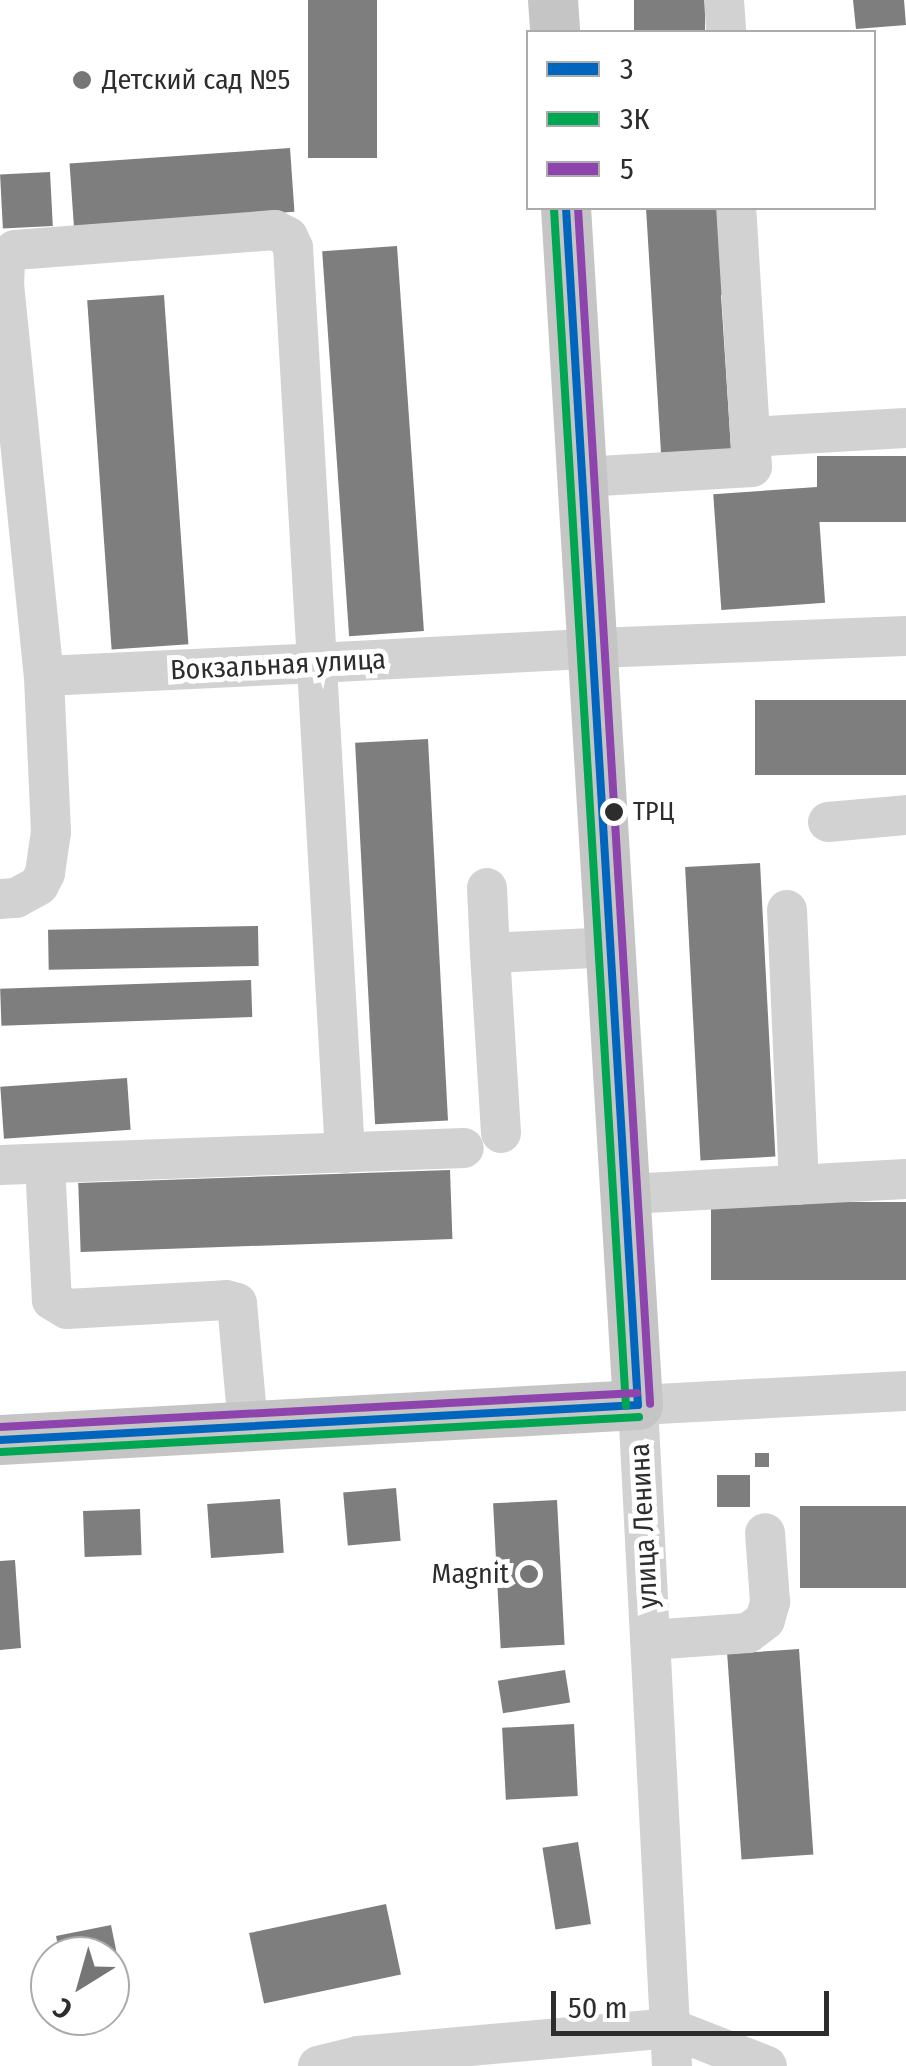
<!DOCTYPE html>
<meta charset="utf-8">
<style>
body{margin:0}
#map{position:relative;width:906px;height:2066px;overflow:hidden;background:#fff;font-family:"Fira Sans Condensed",sans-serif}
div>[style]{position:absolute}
.building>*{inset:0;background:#7e7e7e;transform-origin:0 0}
.minor>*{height:40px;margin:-20px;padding:0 20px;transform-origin:20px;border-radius:20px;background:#d2d2d2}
.major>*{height:50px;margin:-25px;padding:0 25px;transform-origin:25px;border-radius:25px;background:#c5c5c5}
.bus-1>*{height:8px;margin:-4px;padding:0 4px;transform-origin:4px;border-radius:4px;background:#0065bd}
.bus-2>*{height:8px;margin:-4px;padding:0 4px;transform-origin:4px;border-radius:4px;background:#00a651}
.bus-3>*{height:8px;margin:-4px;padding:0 4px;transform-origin:4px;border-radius:4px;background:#8e44ad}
.dots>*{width:28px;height:28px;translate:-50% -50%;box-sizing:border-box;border:5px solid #fff;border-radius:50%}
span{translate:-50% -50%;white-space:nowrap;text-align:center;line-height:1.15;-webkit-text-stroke:10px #fff;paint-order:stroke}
.bus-label{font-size:26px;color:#2d2d2d}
.left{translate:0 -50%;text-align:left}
.poi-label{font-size:28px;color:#2d2d2d}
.right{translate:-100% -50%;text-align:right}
.street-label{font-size:28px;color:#2d2d2d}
.legend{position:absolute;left:526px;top:30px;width:350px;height:180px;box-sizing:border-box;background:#fff;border:2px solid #ababab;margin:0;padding:12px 18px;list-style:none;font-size:30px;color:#2d2d2d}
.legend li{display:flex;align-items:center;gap:20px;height:50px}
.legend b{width:50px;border:2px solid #ababab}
.north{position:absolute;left:30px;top:1936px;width:100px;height:100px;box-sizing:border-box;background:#fff;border:2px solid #ababab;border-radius:50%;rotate:217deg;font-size:28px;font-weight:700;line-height:40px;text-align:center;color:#2d2d2d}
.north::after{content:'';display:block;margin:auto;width:35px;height:45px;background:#767676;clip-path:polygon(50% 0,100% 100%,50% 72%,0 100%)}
.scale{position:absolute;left:551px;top:1991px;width:278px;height:45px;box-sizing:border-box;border:5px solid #2d2d2d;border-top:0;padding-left:12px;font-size:30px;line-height:35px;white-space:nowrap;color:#2d2d2d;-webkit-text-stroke:8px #fff;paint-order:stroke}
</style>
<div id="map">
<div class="building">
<div style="left:308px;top:0;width:69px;height:158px"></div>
<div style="left:634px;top:0;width:71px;height:32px"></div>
<div style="clip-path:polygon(853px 0,904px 0,906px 25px,856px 29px)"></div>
<div style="left:290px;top:148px;width:64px;height:221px;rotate:86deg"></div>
<div style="left:50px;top:172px;width:54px;height:50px;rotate:87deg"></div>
<div style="clip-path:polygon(646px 208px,730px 208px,735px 294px,721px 295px,731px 449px,661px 453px)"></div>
<div style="left:397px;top:246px;width:386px;height:75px;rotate:86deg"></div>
<div style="left:164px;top:295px;width:350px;height:77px;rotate:86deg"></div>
<div style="left:906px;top:456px;width:66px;height:89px;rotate:90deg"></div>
<div style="left:817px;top:487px;width:116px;height:104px;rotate:86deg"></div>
<div style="left:906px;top:700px;width:75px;height:151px;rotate:90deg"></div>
<div style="left:428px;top:739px;width:382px;height:73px;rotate:87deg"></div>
<div style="left:760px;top:863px;width:294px;height:75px;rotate:87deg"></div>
<div style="left:258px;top:926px;width:40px;height:210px;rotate:89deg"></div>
<div style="left:251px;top:980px;width:37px;height:251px;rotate:88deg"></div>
<div style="left:127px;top:1078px;width:52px;height:127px;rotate:86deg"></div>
<div style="left:450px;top:1170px;width:69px;height:372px;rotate:88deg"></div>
<div style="left:906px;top:1202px;width:78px;height:195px;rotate:90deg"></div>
<div style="left:769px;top:1453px;width:14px;height:14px;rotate:90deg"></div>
<div style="left:750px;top:1475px;width:32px;height:33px;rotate:90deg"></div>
<div style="left:396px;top:1488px;width:53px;height:53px;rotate:85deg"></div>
<div style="left:280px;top:1499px;width:54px;height:73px;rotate:86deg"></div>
<div style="left:557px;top:1500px;width:145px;height:64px;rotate:87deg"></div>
<div style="left:906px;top:1506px;width:82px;height:106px;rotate:90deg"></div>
<div style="left:140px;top:1509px;width:46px;height:57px;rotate:88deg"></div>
<div style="clip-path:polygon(15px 1560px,21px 1648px,0 1650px,0 1561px)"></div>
<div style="left:799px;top:1649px;width:206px;height:72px;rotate:86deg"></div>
<div style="left:565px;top:1670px;width:33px;height:68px;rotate:81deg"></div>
<div style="left:574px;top:1724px;width:72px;height:72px;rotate:87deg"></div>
<div style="left:578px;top:1842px;width:83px;height:36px;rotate:81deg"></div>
<div style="left:386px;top:1904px;width:72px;height:140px;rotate:78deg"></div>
<div style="clip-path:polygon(111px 1925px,125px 1994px,110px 1997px,110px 1956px,60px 1956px,56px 1936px)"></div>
</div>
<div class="minor">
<div style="left:724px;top:0;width:32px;rotate:86deg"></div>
<div style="left:750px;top:437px;width:156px;rotate:-3.3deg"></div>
<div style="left:583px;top:477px;width:169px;rotate:-3.4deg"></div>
<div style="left:752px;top:467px;width:259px;rotate:-93.5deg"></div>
<div style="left:828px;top:822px;width:78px;rotate:-5.1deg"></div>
<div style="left:487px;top:888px;width:65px;rotate:87.4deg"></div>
<div style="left:0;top:899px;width:16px;rotate:-4deg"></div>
<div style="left:16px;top:898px;width:26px;rotate:-29deg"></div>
<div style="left:39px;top:885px;width:13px;rotate:-63deg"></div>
<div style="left:45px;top:873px;width:41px;rotate:-81.7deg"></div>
<div style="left:51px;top:832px;width:156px;rotate:-92.6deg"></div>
<div style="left:787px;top:910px;width:275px;rotate:87.5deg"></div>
<div style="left:501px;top:1133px;width:180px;rotate:-93.5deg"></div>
<div style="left:490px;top:953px;width:123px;rotate:-2.8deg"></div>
<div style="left:345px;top:1153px;width:491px;rotate:-93.3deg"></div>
<div style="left:317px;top:663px;width:416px;rotate:-93.3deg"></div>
<div style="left:293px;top:248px;width:12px;rotate:-114deg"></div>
<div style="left:288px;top:237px;width:15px;rotate:-152deg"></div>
<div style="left:275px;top:230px;width:261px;rotate:175.6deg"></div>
<div style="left:15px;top:250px;width:14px;rotate:135deg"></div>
<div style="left:5px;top:260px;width:24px;rotate:92deg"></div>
<div style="left:4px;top:284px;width:394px;rotate:84.2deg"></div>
<div style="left:44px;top:676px;width:273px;rotate:-2.7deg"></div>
<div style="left:317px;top:663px;width:268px;rotate:-3deg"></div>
<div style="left:585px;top:649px;width:10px;rotate:-6deg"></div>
<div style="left:595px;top:648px;width:311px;rotate:-2.2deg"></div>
<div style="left:45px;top:1164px;width:136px;rotate:87.1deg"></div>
<div style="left:52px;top:1300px;width:17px;rotate:31deg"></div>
<div style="left:67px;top:1309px;width:159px;rotate:-3.2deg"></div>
<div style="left:226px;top:1300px;width:11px;rotate:15deg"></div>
<div style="left:237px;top:1303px;width:123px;rotate:84.9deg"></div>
<div style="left:0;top:1165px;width:464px;rotate:-2.1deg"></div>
<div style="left:628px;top:1194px;width:278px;rotate:-3.1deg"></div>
<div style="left:650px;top:1640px;width:98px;rotate:-4.1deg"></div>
<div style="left:748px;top:1633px;width:21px;rotate:-37deg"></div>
<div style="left:765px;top:1620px;width:19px;rotate:-74deg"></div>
<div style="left:770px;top:1602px;width:69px;rotate:-94.1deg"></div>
<div style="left:318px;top:2066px;width:41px;rotate:-14deg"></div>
<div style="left:358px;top:2056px;width:313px;rotate:-5.1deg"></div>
<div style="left:670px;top:2028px;width:104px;rotate:21.4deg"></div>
<div style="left:672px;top:2066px;width:662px;rotate:-92.94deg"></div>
<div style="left:638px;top:1405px;width:268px;rotate:-3deg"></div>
</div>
<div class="major">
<div style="left:553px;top:0;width:32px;rotate:86deg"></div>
<div style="left:0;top:1440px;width:639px;rotate:-3.14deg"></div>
<div style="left:638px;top:1405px;width:1199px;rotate:-93.44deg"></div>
</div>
<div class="bus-1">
<div style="left:566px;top:208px;width:1199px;rotate:86.56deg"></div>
<div style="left:0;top:1440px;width:639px;rotate:-3.14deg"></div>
</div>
<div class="bus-2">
<div style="left:554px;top:209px;width:1199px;rotate:86.56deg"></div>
<div style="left:1px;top:1452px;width:639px;rotate:-3.14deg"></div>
</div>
<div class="bus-3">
<div style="left:578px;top:208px;width:1198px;rotate:86.55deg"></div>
<div style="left:0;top:1427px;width:638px;rotate:-3.06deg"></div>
</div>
<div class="dots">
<div style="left:82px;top:80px;background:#767676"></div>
<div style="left:614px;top:812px;background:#2d2d2d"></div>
<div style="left:529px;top:1574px;background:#767676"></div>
</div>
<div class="bus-label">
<span class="left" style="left:633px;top:812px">ТРЦ</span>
</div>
<div class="poi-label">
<span class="left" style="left:102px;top:80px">Детский сад №5</span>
<span class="right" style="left:509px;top:1574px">Magnit</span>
</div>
<div class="street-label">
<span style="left:278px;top:665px;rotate:-3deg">Вокзальная улица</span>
<span style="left:644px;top:1526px;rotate:-93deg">улица Ленина</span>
</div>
<ul class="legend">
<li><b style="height:12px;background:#0065bd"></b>3</li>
<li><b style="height:12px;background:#00a651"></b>3К</li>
<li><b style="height:12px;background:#8e44ad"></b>5</li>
</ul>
<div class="north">С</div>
<div class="scale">50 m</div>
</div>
